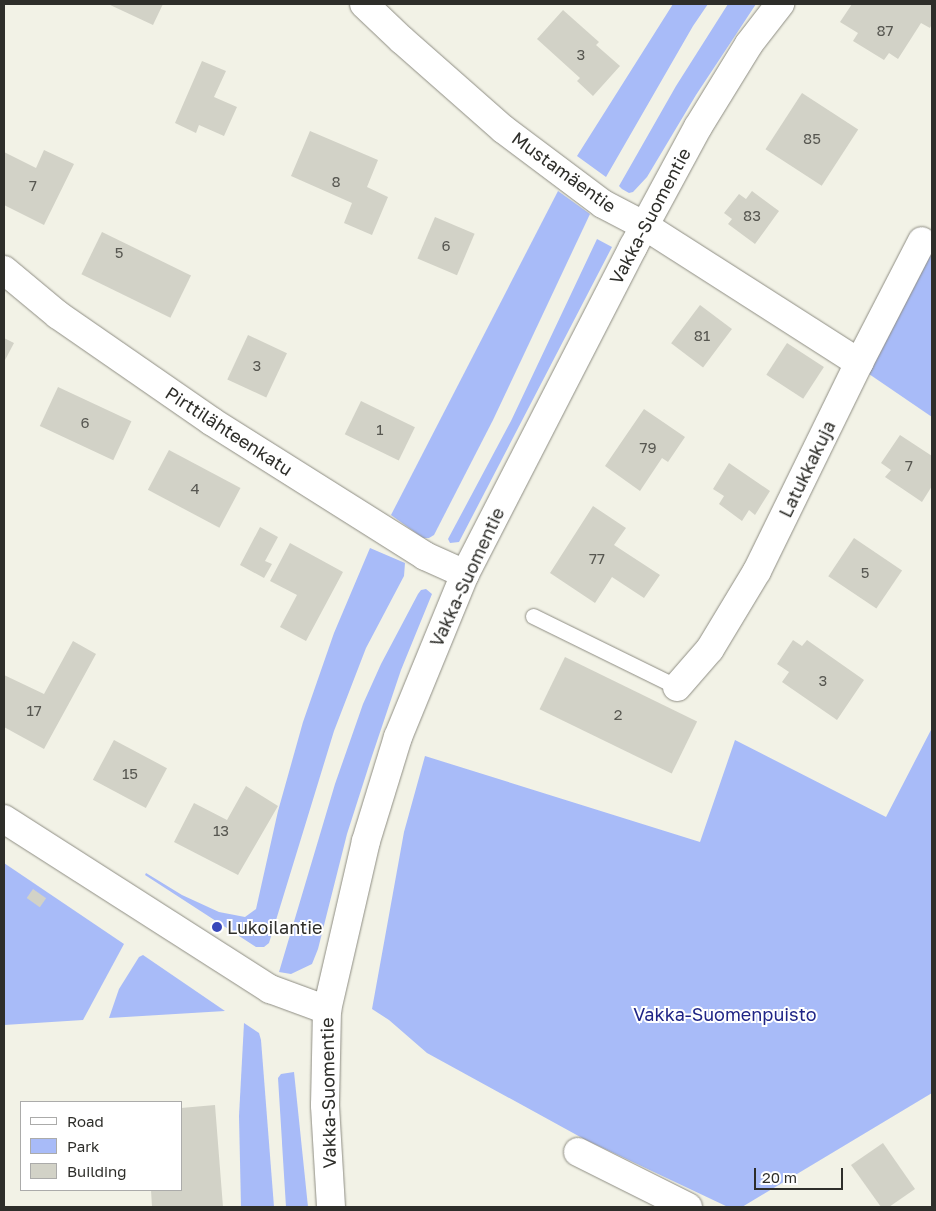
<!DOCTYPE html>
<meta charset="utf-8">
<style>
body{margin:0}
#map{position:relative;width:936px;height:1211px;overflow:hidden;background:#f2f2e6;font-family:"Golos Text",sans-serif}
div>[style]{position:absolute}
.green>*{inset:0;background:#a8bbf8}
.building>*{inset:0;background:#d2d2c7;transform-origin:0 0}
.roads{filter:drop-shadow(0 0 1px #8e8d83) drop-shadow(0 0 1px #8e8d83)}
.service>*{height:15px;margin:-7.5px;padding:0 7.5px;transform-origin:7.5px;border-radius:7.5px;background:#fff}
.minor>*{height:28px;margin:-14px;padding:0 14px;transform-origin:14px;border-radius:14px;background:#fff}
.tertiary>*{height:28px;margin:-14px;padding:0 14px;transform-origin:14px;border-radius:14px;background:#fff}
.dots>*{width:14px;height:14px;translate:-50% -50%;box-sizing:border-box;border:2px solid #fff;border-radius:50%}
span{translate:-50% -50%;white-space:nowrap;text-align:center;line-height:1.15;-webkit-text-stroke:4px #fff;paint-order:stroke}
.number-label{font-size:15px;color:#575751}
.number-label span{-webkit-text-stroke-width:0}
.street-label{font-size:18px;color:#2e2e2a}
.poi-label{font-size:18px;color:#2e2e2a}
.left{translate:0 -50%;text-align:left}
.park-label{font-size:18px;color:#1f2586}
.frame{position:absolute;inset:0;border:5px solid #2e2e2a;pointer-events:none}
.legend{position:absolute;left:20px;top:1101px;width:162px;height:90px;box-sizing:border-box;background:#fff;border:1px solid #ababaa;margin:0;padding:6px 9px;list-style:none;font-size:15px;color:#2e2e2a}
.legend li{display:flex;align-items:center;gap:10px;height:25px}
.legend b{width:25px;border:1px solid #ababaa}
.scale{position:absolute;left:754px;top:1168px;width:89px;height:22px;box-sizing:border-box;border:2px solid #2e2e2a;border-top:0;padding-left:6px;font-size:15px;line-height:18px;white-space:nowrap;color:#2e2e2a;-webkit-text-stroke:4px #fff;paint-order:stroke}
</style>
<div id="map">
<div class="green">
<div style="clip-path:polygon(673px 4px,708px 4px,693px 26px,606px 177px,577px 156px)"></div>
<div style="clip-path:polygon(728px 4px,756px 4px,696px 95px,647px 177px,633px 192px,629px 193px,622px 189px,619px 186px,676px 86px)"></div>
<div style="clip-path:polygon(558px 191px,590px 214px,493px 420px,434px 535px,429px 538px,423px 538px,391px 515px)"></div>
<div style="clip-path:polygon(597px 239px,612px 247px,459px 542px,450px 543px,448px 539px,511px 421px)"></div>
<div style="clip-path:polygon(932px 252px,932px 417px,869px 374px)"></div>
<div style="clip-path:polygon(370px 548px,405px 563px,404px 576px,366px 648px,334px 731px,269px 943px,264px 947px,256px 947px,145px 875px,146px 873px,182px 895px,219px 912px,245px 917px,256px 909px,278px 811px,303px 722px,334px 633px)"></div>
<div style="clip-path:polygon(426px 589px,432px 594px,401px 670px,372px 756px,347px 834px,318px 949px,312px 964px,291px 974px,279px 972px,335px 784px,363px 704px,381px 664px,418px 594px,421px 590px)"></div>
<div style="clip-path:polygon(932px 728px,932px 1093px,742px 1207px,728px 1207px,584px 1139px,427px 1053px,389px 1020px,372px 1009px,404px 832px,425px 756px,700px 842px,735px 740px,886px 817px)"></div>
<div style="clip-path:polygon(4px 863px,124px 944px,83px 1020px,4px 1025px)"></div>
<div style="clip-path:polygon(143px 955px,225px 1011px,109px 1018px,119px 989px,139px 957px)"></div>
<div style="clip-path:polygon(244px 1023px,259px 1033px,261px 1040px,274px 1207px,241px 1207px,239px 1116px)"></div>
<div style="clip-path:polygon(294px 1072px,308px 1207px,286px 1207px,278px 1078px,281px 1074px)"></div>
</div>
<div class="building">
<div style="clip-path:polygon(108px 4px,163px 4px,153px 25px)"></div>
<div style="clip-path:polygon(852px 4px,932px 4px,932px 24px,930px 28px,921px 23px,898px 59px,889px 53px,884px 60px,853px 41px,858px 33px,840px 22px)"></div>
<div style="clip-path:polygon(563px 10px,599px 42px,596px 45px,620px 66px,593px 96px,577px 81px,580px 78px,537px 39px)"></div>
<div style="clip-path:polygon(202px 61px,226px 71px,214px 97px,237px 107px,224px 136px,199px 125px,196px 133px,175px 123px)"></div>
<div style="left:802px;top:93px;width:67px;height:67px;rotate:33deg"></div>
<div style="clip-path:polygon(310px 131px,378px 160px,367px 187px,388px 197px,372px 235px,344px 223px,352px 203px,291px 176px)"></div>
<div style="clip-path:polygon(44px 150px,74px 164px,44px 225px,4px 205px,4px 152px,36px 168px)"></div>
<div style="clip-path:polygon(752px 191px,779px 211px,755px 244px,728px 224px,732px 219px,724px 213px,739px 194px,746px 199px)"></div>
<div style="left:435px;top:217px;width:43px;height:45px;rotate:23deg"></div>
<div style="left:102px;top:232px;width:99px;height:47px;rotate:26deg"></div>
<div style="left:700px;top:305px;width:40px;height:48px;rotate:37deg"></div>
<div style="left:248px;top:335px;width:43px;height:49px;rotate:25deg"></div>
<div style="clip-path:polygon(4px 338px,14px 343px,4px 362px)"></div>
<div style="left:787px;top:343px;width:44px;height:38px;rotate:33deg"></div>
<div style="left:58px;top:387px;width:81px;height:43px;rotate:25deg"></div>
<div style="left:361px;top:401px;width:60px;height:37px;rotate:26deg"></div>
<div style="clip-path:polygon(644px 409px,685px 437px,668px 462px,662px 458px,640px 491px,605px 466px)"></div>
<div style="clip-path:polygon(900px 435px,932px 456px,932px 486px,922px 502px,885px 477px,891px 470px,881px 463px)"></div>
<div style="left:169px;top:450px;width:81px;height:45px;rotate:28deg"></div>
<div style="clip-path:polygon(729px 463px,770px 491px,755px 515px,749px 510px,742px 521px,719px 504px,724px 496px,713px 489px)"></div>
<div style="clip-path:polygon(593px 506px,626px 528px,614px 545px,660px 575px,644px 598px,612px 577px,595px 603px,550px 573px)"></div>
<div style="clip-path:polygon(260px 527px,278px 537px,265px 561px,272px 564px,264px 578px,240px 565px)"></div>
<div style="left:854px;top:538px;width:58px;height:46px;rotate:34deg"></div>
<div style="clip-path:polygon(290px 543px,343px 572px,306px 641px,280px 627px,297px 595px,270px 581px)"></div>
<div style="clip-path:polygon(793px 640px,802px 646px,807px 640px,864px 680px,837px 720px,782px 682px,789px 672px,777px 664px)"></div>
<div style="clip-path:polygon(73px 641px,96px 654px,44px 749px,4px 727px,4px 675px,44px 694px)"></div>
<div style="left:565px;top:657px;width:147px;height:58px;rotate:26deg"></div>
<div style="left:114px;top:740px;width:60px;height:45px;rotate:28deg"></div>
<div style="clip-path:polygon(246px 786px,278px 806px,238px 875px,174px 842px,194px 803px,227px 820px)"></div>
<div style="left:33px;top:889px;width:16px;height:11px;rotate:35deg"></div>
<div style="clip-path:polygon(215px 1105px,223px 1207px,152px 1207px,151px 1190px,181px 1190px,181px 1108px)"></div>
<div style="clip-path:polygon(883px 1143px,915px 1189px,889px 1207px,881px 1207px,851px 1165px)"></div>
</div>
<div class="roads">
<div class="service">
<div style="left:533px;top:616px;width:161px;rotate:26.2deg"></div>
</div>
<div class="minor">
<div style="left:364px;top:4px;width:52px;rotate:43.5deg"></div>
<div style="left:402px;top:40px;width:135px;rotate:41.4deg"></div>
<div style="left:503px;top:129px;width:125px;rotate:36.9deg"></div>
<div style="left:603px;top:204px;width:47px;rotate:27.6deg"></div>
<div style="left:645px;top:226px;width:254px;rotate:32.6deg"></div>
<div style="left:4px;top:270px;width:70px;rotate:39.8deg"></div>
<div style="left:58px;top:315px;width:186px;rotate:34.7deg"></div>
<div style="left:211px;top:421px;width:253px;rotate:32.2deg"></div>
<div style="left:425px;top:556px;width:44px;rotate:24.2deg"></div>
<div style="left:677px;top:687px;width:50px;rotate:-49deg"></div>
<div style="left:710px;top:649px;width:91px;rotate:-58.9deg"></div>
<div style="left:757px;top:571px;width:232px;rotate:-63.9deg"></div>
<div style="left:859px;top:363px;width:137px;rotate:-62.7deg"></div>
<div style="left:4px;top:819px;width:316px;rotate:32.6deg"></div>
<div style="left:270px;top:989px;width:61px;rotate:20.2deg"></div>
<div style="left:578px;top:1152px;width:123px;rotate:26.6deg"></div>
</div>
<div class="tertiary">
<div style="left:331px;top:1207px;width:102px;rotate:-93.4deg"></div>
<div style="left:325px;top:1105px;width:95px;rotate:-88.8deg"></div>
<div style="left:327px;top:1010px;width:173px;rotate:-77deg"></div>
<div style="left:366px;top:841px;width:109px;rotate:-72.9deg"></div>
<div style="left:398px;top:737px;width:176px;rotate:-67.7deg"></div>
<div style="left:465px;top:574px;width:368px;rotate:-62.8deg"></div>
<div style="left:633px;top:247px;width:136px;rotate:-61.6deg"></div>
<div style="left:698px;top:127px;width:97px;rotate:-58.4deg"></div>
<div style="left:749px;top:44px;width:51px;rotate:-52.2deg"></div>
</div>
</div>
<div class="dots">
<div style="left:217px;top:927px;background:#3848ba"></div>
</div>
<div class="number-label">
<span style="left:885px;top:31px">87</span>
<span style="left:581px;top:55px">3</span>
<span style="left:812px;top:139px">85</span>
<span style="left:336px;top:182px">8</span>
<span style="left:33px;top:186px">7</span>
<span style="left:752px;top:216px">83</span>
<span style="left:446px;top:246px">6</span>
<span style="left:119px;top:253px">5</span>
<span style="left:702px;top:336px">81</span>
<span style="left:257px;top:366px">3</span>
<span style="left:85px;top:423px">6</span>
<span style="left:380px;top:430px">1</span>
<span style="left:648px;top:448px">79</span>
<span style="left:909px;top:466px">7</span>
<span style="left:195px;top:489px">4</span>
<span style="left:597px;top:559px">77</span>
<span style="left:865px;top:573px">5</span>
<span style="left:823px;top:681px">3</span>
<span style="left:34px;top:711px">17</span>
<span style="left:618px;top:715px">2</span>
<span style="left:130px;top:774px">15</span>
<span style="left:221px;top:831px">13</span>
</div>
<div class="street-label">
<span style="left:564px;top:172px;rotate:36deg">Mustamäentie</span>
<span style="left:650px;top:216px;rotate:-62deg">Vakka-Suomentie</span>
<span style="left:229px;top:431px;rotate:33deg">Pirttilähteenkatu</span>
<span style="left:807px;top:469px;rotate:-64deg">Latukkakuja</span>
<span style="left:467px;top:577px;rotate:-65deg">Vakka-Suomentie</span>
<span style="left:328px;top:1093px;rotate:-91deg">Vakka-Suomentie</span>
</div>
<div class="poi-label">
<span class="left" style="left:227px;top:927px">Lukoilantie</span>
</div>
<div class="park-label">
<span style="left:725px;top:1014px">Vakka-Suomenpuisto</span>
</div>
<div class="frame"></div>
<ul class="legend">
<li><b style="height:6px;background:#fff"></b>Road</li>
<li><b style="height:14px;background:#a8bbf8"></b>Park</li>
<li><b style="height:14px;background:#d2d2c7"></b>Building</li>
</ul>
<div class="scale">20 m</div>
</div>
